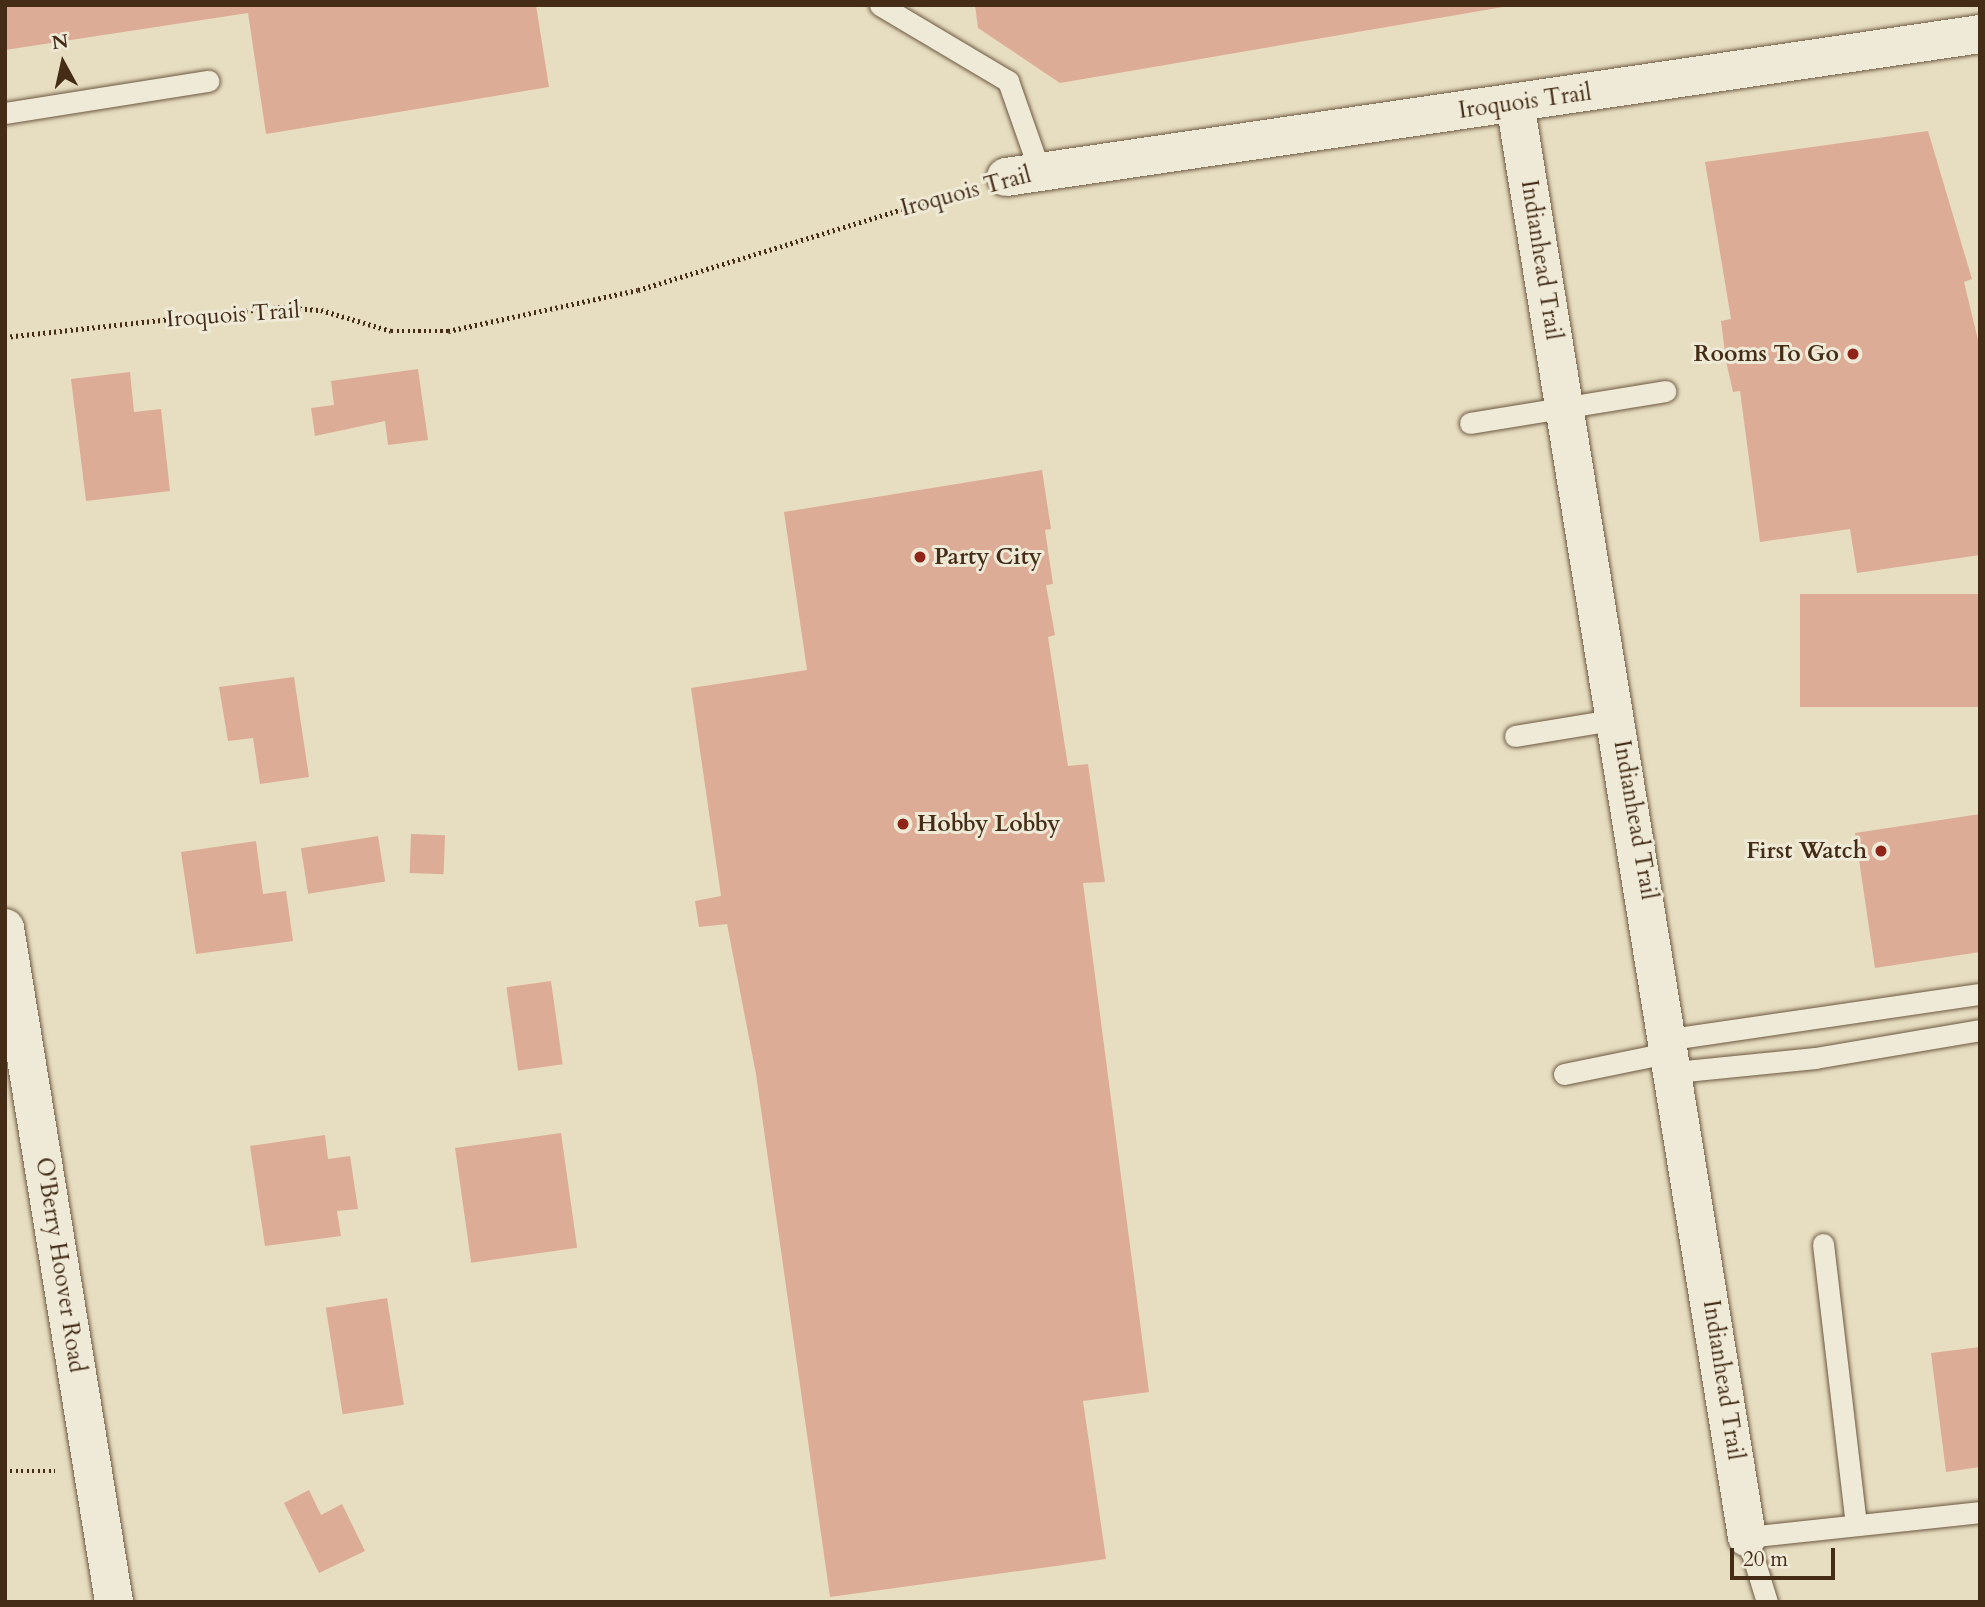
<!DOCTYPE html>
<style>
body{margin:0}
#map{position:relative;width:1985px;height:1607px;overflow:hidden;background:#e7dec1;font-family:Cardo,serif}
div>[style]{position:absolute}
.building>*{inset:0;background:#ddac96;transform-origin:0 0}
.path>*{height:4.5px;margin-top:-2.25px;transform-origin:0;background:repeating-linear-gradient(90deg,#442c16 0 2px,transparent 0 5.5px)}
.roads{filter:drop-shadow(0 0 2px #6d5841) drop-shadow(0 0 2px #6d5841)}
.lane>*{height:21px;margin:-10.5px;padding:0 10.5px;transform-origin:10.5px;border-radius:10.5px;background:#efead7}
.street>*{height:38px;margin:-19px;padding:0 19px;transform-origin:19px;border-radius:19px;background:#efead7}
.dots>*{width:19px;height:19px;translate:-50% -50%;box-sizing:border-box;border:4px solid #efead7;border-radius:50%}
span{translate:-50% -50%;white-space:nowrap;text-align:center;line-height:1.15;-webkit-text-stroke:6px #efead7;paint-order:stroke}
.street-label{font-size:23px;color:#442c16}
.poi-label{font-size:23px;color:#442c16;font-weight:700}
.right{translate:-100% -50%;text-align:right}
.left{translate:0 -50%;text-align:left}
.frame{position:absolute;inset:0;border:7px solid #442c16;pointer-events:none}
.north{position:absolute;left:28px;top:28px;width:70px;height:70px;-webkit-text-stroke:5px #efead7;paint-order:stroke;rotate:352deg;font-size:19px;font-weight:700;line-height:28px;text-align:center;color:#442c16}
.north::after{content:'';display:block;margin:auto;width:24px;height:32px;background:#442c16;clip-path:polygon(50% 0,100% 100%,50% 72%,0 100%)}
.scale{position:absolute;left:1730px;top:1548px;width:105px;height:32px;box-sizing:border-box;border:4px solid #442c16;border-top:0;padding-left:9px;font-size:21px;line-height:24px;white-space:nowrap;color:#442c16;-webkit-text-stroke:5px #efead7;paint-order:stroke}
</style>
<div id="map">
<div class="building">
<div style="clip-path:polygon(5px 5px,536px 5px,549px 87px,266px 134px,248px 13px,5px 50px)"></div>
<div style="clip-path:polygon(975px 5px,1503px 5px,1503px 7px,1060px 83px,978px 28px)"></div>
<div style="clip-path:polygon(1928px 131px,1972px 279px,1964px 282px,1980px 348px,1980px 555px,1857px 573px,1850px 529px,1760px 542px,1740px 391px,1733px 392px,1726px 361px,1721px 321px,1731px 319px,1705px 162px)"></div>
<div style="clip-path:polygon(418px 369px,428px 440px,388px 445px,385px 421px,315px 436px,311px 408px,334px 405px,331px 381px)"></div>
<div style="clip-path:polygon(130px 372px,134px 412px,161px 409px,170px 491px,86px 501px,71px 379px)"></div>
<div style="clip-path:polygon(1042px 470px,1051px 529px,1045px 530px,1053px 584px,1046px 585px,1055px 635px,1048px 637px,1068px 766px,1088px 764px,1105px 882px,1083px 883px,1149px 1392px,1083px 1401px,1106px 1559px,830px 1597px,756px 1074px,727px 924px,699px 927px,695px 901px,721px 896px,691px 688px,807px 670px,784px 512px)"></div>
<div style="left:1980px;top:594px;width:113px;height:180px;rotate:90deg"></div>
<div style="clip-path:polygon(294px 677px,309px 777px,260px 784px,253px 738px,228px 741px,219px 687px)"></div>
<div style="clip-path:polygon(1980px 814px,1980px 952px,1875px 968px,1855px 833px)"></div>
<div style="left:411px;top:834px;width:34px;height:39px;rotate:2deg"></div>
<div style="left:378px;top:836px;width:46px;height:78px;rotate:81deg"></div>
<div style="clip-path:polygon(256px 841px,263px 894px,286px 891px,293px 941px,196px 954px,181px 852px)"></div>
<div style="left:551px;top:981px;width:84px;height:45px;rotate:82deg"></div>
<div style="left:561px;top:1133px;width:116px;height:107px;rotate:82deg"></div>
<div style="clip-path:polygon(325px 1135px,328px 1159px,350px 1156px,358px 1209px,337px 1211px,341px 1236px,265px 1246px,250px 1146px)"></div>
<div style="left:387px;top:1298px;width:108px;height:62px;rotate:81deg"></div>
<div style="clip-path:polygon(1980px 1347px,1980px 1467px,1946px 1472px,1931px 1353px)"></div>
<div style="clip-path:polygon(309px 1490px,321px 1515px,342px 1504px,365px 1551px,319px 1573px,284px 1503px)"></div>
</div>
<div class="path">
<div style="left:5px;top:337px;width:280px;rotate:-6.2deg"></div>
<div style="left:283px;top:307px;width:38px;rotate:5deg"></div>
<div style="left:321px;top:310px;width:73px;rotate:16.7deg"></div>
<div style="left:391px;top:331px;width:57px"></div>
<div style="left:448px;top:331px;width:194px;rotate:-12.2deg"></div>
<div style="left:638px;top:290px;width:351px;rotate:-17deg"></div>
<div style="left:5px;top:1471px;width:50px"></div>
</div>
<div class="roads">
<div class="lane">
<div style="left:880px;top:5px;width:149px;rotate:30.7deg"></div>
<div style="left:1008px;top:81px;width:96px;rotate:70.6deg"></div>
<div style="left:5px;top:113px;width:206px;rotate:-9deg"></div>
<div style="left:1470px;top:423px;width:198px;rotate:-9.3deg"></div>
<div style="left:1515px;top:736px;width:104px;rotate:-9.4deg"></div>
<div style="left:1671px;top:1039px;width:312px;rotate:-8.3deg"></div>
<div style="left:1675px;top:1072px;width:141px;rotate:-5.7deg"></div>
<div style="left:1815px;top:1058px;width:167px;rotate:-9.6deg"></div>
<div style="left:1564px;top:1074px;width:110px;rotate:-11.5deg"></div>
<div style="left:1823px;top:1244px;width:282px;rotate:83.3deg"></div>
<div style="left:1767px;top:1602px;width:68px;rotate:-107.1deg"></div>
<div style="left:1747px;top:1537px;width:234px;rotate:-6.1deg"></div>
</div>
<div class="street">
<div style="left:1515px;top:103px;width:1453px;rotate:80.81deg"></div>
<div style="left:1006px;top:177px;width:984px;rotate:-8.35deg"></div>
<div style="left:5px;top:928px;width:683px;rotate:80.81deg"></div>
</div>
</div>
<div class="dots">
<div style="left:1853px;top:354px;background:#8f2418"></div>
<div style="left:920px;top:557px;background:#8f2418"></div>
<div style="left:903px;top:824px;background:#8f2418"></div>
<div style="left:1881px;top:851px;background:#8f2418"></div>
</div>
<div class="street-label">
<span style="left:1525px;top:102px;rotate:-8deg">Iroquois Trail</span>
<span style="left:966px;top:192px;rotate:-15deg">Iroquois Trail</span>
<span style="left:1541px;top:260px;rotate:81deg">Indianhead Trail</span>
<span style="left:233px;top:315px;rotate:-4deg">Iroquois Trail</span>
<span style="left:1635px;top:820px;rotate:80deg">Indianhead Trail</span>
<span style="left:60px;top:1265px;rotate:81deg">O'Berry Hoover Road</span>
<span style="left:1723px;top:1380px;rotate:81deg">Indianhead Trail</span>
</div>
<div class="poi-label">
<span class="right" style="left:1839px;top:354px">Rooms To Go</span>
<span class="left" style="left:934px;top:557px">Party City</span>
<span class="left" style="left:917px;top:824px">Hobby Lobby</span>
<span class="right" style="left:1867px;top:851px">First Watch</span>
</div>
<div class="frame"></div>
<div class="north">N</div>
<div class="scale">20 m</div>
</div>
